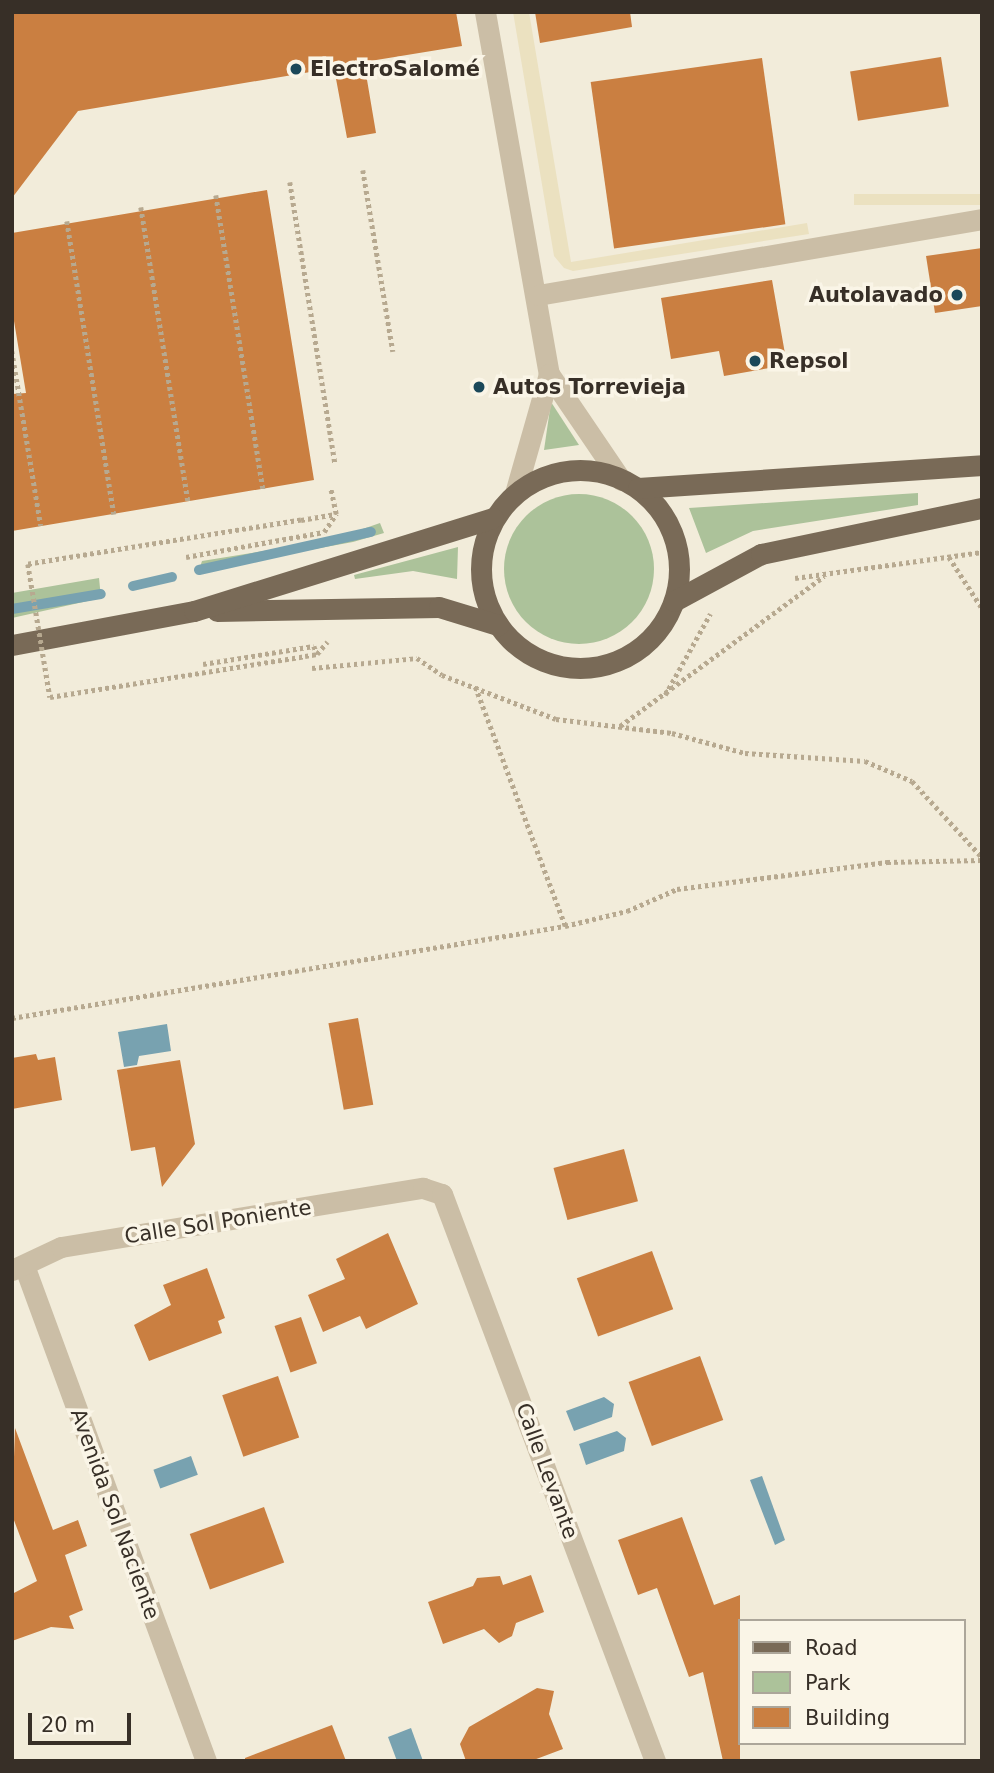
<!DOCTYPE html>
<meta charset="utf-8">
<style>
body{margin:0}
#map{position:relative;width:994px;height:1773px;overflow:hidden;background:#f2ecda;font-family:"DejaVu Sans",sans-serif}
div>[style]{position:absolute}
.green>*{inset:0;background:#acc29a}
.round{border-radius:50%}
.plaza>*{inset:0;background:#ebe1c0;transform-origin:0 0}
.water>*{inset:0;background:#78a2b0;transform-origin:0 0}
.stream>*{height:10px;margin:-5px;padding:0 5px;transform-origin:5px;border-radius:5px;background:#78a2b0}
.building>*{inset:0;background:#ca7f41;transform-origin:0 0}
.path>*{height:4.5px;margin-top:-2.25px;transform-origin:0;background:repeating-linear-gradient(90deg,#b7a990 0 3.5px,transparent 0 7px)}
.minor>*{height:21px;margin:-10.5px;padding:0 10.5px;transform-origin:10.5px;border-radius:10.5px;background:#cbbea6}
.major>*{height:21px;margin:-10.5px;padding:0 10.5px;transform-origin:10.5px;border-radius:10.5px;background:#796a57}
.major>.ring{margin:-10.5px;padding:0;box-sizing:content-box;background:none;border:21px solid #796a57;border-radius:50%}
.path-bridge>*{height:4.5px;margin-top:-2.25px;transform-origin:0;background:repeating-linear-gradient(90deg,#b7a990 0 3.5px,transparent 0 7px)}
.dots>*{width:19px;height:19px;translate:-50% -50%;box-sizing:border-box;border:4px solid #faf5e7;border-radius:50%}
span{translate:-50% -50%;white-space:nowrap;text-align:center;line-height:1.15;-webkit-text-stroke:7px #faf5e7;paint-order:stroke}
.poi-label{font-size:21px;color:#372f27;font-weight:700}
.left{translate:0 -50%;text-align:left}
.right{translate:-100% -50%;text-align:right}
.street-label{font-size:21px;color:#372f27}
.frame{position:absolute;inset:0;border:14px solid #372f27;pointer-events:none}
.legend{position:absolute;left:738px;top:1619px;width:228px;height:126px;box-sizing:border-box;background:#faf5e7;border:2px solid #aca69a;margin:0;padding:9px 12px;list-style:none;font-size:21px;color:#372f27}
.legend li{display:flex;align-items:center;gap:14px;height:35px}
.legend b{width:35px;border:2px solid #aca69a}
.scale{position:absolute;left:28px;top:1713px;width:103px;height:32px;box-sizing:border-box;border:4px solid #372f27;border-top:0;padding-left:9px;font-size:21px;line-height:24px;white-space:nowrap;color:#372f27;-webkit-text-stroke:5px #faf5e7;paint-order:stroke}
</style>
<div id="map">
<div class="green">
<div style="clip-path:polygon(551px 402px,579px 445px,544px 450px)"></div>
<div style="clip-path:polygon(918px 493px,918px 505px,753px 531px,706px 553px,689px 508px)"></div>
<div class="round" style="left:504px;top:494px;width:150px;height:150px"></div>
<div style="clip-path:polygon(380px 523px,384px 533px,353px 542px,199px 570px,202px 561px,331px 540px)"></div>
<div style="clip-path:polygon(458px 547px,457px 579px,413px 571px,355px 579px,354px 575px)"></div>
<div style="clip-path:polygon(99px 578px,101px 598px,12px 618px,12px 593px)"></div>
</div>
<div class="plaza">
<div style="clip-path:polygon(513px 12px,529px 12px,571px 262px,807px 223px,809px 234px,573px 271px,564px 268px,554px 256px)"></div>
<div style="left:982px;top:194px;width:11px;height:128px;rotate:90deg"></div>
</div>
<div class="water">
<div style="clip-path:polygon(167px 1024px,171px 1051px,139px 1056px,137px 1065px,124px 1067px,118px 1032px)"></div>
<div style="clip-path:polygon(604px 1397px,614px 1404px,612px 1417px,574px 1431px,566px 1411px)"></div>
<div style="clip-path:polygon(617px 1431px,626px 1438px,624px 1451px,586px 1465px,579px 1444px)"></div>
<div style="left:191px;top:1456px;width:20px;height:40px;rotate:70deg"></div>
<div style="clip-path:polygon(762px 1476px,785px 1540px,775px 1545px,750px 1480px)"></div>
<div style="clip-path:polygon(411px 1728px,423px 1761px,397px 1761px,388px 1737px)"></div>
</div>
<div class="stream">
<div style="left:199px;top:570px;width:176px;rotate:-12.5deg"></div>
<div style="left:133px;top:586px;width:40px;rotate:-13deg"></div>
<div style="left:12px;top:609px;width:90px;rotate:-9.6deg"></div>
</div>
<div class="building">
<div style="clip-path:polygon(12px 12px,456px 12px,462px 46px,364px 62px,376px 133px,347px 138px,334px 68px,78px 111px,12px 198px)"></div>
<div style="clip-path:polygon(535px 12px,630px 12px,632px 27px,540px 43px)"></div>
<div style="left:941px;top:57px;width:50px;height:92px;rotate:81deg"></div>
<div style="left:762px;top:58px;width:168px;height:173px;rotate:82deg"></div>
<div style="clip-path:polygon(267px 190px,314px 480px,12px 531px,12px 394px,26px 393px,12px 309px,12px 233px)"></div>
<div style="clip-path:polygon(982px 248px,982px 306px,935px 313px,926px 256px)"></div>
<div style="clip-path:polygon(772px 280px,787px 365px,724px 376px,719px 351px,671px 359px,661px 298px)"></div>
<div style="left:358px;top:1018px;width:88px;height:30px;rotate:80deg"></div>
<div style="clip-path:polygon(36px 1054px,38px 1060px,55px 1057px,62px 1100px,12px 1109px,12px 1058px)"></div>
<div style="clip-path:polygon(180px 1060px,195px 1144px,162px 1187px,155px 1147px,131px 1151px,117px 1070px)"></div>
<div style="left:624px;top:1149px;width:54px;height:73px;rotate:75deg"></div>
<div style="clip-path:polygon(388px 1233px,418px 1304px,366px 1329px,360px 1316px,323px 1332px,308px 1295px,345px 1279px,336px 1259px)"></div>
<div style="left:652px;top:1251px;width:62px;height:80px;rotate:70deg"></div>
<div style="clip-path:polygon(207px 1268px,225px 1318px,218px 1321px,222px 1333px,149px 1361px,134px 1325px,171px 1305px,163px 1285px)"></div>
<div style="left:301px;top:1317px;width:49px;height:28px;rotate:71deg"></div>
<div style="left:700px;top:1356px;width:68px;height:76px;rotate:70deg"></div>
<div style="left:278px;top:1376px;width:65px;height:59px;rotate:71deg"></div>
<div style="clip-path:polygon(15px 1428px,53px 1530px,78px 1520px,87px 1546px,65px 1555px,83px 1610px,69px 1616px,74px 1629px,51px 1627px,12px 1641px,12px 1594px,37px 1581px,12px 1515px)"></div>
<div style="left:264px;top:1507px;width:59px;height:79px;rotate:70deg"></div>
<div style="clip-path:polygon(682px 1517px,714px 1605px,740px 1595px,740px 1761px,723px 1761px,703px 1672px,689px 1677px,657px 1588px,638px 1595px,618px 1540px)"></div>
<div style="clip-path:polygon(531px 1575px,544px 1612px,516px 1623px,512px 1636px,499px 1643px,484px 1629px,443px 1644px,428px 1602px,473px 1586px,477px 1578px,500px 1576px,503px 1585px)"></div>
<div style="clip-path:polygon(537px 1688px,554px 1691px,549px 1714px,563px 1749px,531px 1761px,466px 1761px,460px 1744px,469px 1727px)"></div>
<div style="clip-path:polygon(332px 1725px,346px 1761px,245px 1761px,245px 1758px)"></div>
</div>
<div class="path">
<div style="left:363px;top:170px;width:184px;rotate:80.6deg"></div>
<div style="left:290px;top:182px;width:285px;rotate:80.9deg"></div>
<div style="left:216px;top:195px;width:298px;rotate:80.9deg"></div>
<div style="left:141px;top:207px;width:298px;rotate:80.9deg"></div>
<div style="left:67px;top:221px;width:297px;rotate:80.9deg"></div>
<div style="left:12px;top:351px;width:177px;rotate:80.6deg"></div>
<div style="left:301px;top:520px;width:35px;rotate:-10deg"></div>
<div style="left:186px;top:557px;width:140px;rotate:-10.3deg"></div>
<div style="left:324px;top:532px;width:22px;rotate:-56deg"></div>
<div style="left:336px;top:514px;width:25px;rotate:-102deg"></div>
<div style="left:949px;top:557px;width:61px;rotate:57.1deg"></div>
<div style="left:795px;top:578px;width:189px;rotate:-7.9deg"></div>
<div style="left:305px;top:656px;width:12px;rotate:-9deg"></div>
<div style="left:317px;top:654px;width:16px;rotate:-50deg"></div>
<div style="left:203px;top:664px;width:112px;rotate:-9.2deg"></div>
<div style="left:314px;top:646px;width:9px;rotate:69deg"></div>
<div style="left:312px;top:668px;width:105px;rotate:-5.4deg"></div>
<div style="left:417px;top:658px;width:30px;rotate:34deg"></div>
<div style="left:442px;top:675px;width:122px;rotate:21.1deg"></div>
<div style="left:556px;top:719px;width:117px;rotate:6.9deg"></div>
<div style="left:672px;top:733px;width:76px;rotate:15.3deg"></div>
<div style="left:745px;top:753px;width:120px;rotate:3.8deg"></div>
<div style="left:865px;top:761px;width:51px;rotate:23.1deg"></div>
<div style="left:912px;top:781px;width:103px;rotate:47.4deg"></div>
<div style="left:665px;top:695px;width:93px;rotate:-60.9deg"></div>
<div style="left:620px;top:726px;width:253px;rotate:-36.3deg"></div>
<div style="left:565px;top:926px;width:64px;rotate:-13.6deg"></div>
<div style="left:627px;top:911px;width:55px;rotate:-23.7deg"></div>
<div style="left:677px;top:889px;width:212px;rotate:-7.3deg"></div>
<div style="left:887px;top:862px;width:95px;rotate:-1.2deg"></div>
<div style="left:12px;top:1018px;width:561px;rotate:-9.45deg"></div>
<div style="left:565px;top:926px;width:256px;rotate:-110.6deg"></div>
</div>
<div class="minor">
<div style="left:485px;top:12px;width:368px;rotate:80deg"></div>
<div style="left:549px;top:374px;width:124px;rotate:105.9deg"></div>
<div style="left:538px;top:295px;width:450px;rotate:-9.7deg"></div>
<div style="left:549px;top:374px;width:128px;rotate:55.8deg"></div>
<div style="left:25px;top:1268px;width:525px;rotate:69.84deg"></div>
<div style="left:12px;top:1270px;width:54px;rotate:-25.1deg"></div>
<div style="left:61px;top:1247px;width:367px;rotate:-9.3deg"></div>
<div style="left:423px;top:1188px;width:20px;rotate:18deg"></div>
<div style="left:442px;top:1194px;width:606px;rotate:69.41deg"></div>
</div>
<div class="major">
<div class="ring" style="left:481px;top:470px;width:177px;height:177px"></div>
<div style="left:638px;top:488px;width:345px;rotate:-3.8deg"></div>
<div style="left:674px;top:601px;width:99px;rotate:-28.4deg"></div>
<div style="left:761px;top:554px;width:226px;rotate:-11.8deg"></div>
<div style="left:217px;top:611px;width:222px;rotate:-1deg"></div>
<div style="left:439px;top:607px;width:62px;rotate:17deg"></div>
<div style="left:12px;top:645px;width:185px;rotate:-10.6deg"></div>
<div style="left:194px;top:611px;width:313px;rotate:-17.3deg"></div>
</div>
<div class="path-bridge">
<div style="left:301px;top:520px;width:277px;rotate:170.8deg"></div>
<div style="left:28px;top:564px;width:135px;rotate:80.6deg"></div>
<div style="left:50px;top:697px;width:258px;rotate:-9.1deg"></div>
</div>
<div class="dots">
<div style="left:296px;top:69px;background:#1b4859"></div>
<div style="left:957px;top:295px;background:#1b4859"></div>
<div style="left:755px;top:361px;background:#1b4859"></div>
<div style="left:479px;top:387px;background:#1b4859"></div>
</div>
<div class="poi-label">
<span class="left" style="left:310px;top:69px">ElectroSalomé</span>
<span class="right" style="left:943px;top:295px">Autolavado</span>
<span class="left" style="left:769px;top:361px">Repsol</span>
<span class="left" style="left:493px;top:387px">Autos Torrevieja</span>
</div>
<div class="street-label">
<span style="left:218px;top:1222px;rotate:-9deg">Calle Sol Poniente</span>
<span style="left:547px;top:1471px;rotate:70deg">Calle Levante</span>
<span style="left:115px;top:1514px;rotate:70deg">Avenida Sol Naciente</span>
</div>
<div class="frame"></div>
<ul class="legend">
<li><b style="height:9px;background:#796a57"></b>Road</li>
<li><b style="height:19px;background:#acc29a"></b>Park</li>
<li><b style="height:19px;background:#ca7f41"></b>Building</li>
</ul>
<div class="scale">20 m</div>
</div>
